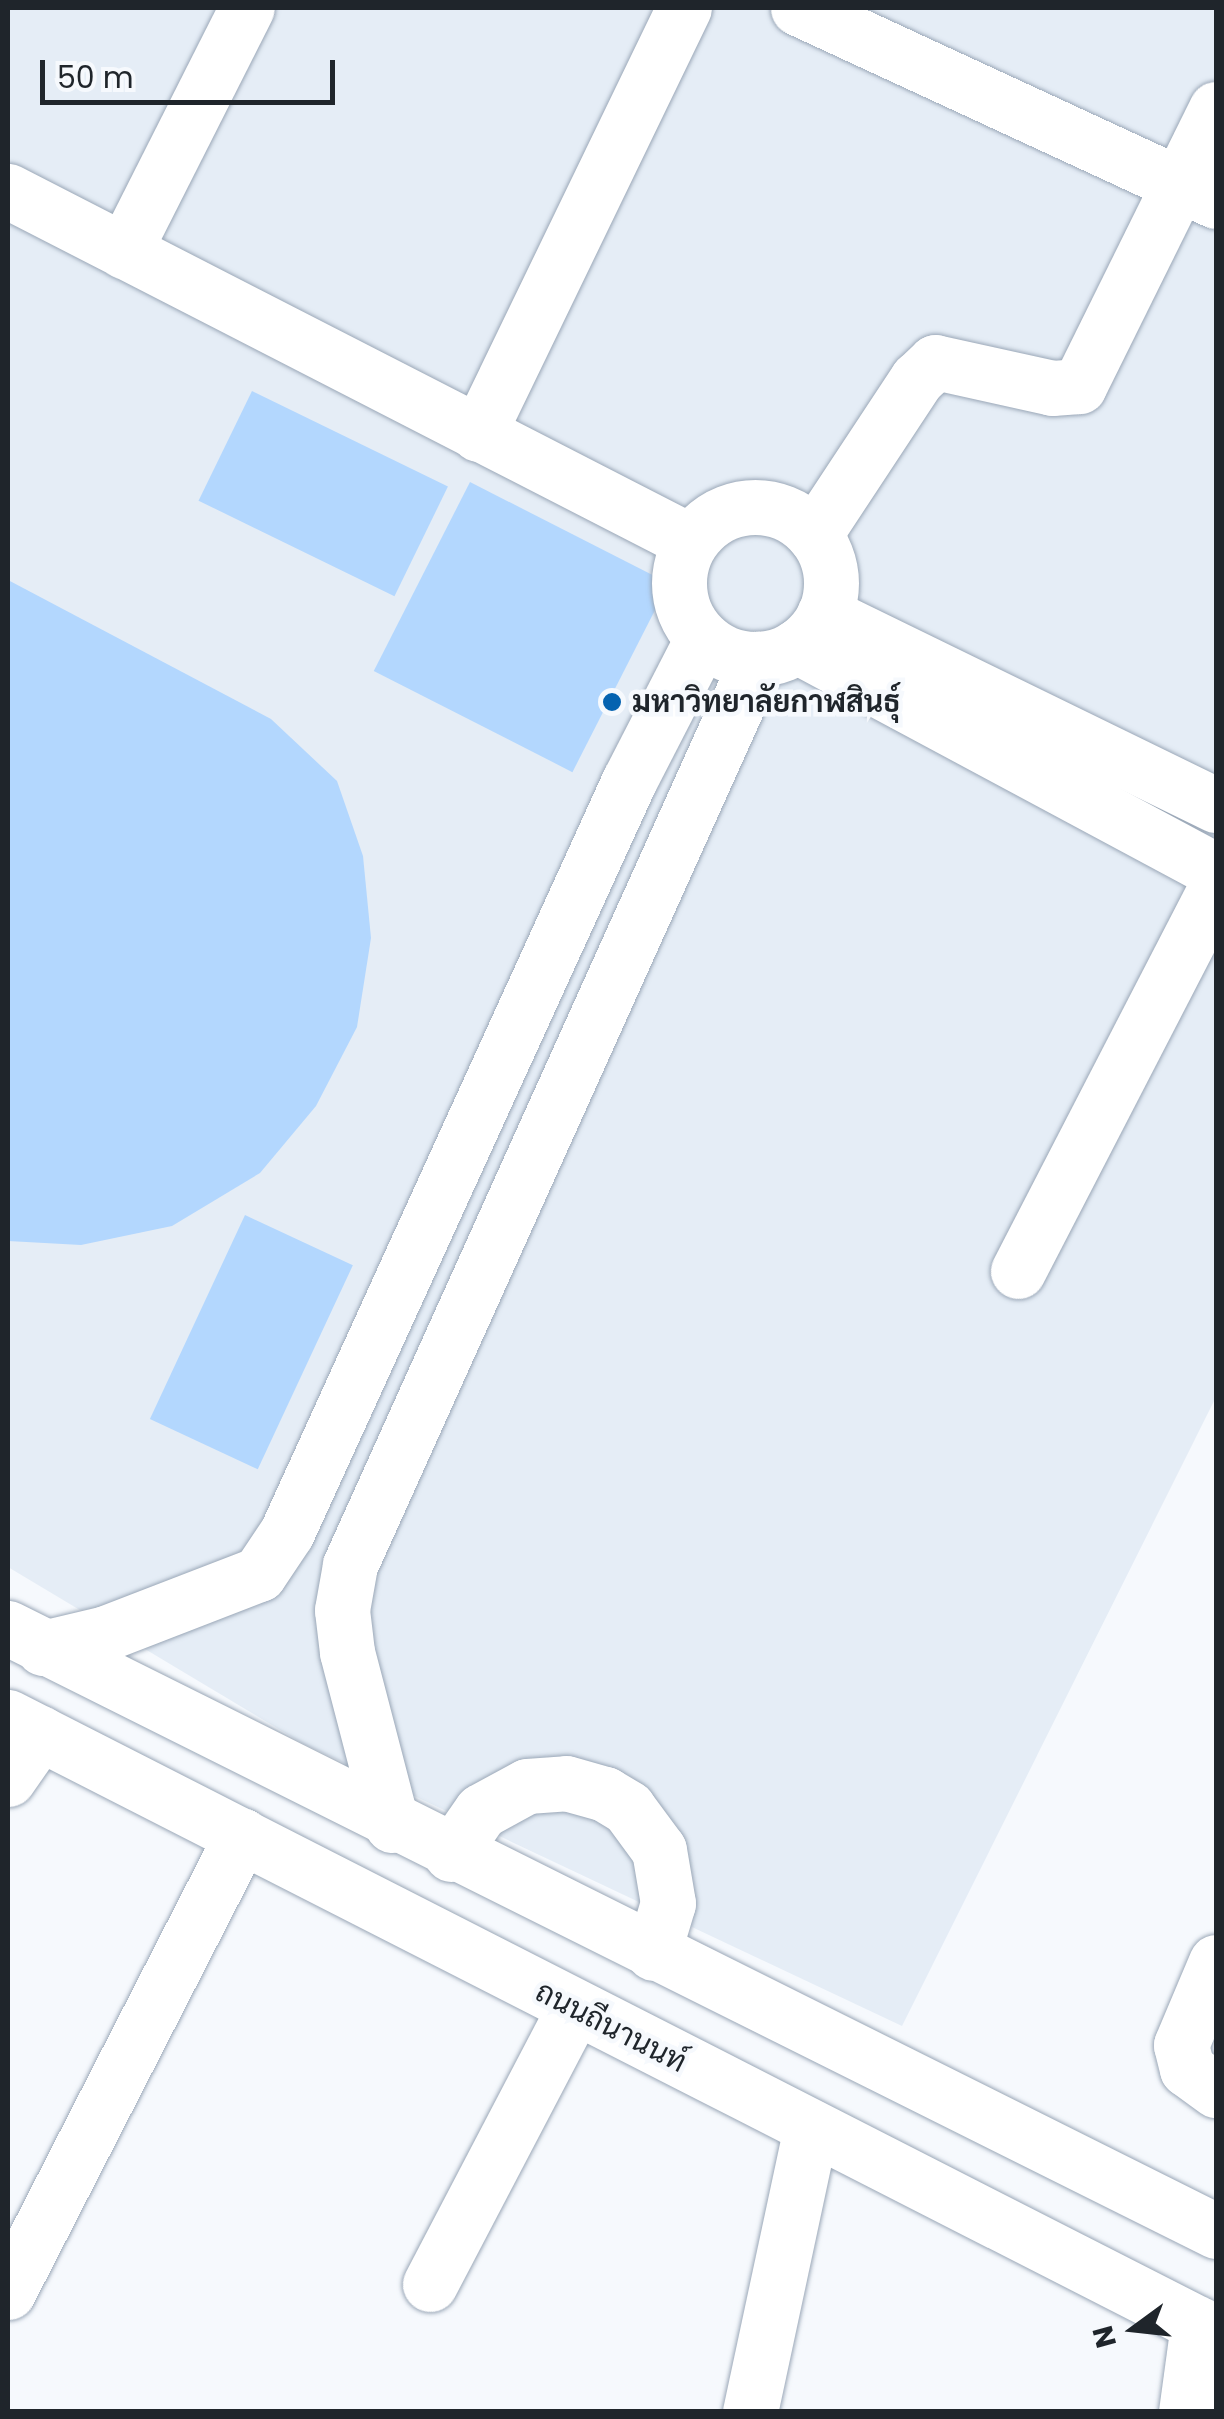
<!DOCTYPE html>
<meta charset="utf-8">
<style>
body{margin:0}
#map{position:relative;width:1224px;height:2419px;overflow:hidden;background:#f6f9fd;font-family:Poppins,Sarabun,sans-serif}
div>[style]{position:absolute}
.built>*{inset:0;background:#e5edf6}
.green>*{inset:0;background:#b3d7fe;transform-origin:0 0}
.roads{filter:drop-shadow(0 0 2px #9aa7b7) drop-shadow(0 0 2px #9aa7b7)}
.minor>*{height:55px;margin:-27.5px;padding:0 27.5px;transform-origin:27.5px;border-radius:27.5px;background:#fff}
.minor>.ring{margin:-27.5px;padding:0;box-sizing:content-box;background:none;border:55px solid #fff;border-radius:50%}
.major>*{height:55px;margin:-27.5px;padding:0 27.5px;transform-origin:27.5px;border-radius:27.5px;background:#fff}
.dots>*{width:28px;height:28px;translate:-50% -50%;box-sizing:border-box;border:5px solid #f6f9fd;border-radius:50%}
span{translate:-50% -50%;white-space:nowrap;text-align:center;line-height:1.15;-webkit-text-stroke:9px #f6f9fd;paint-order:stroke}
.poi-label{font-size:30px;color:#1f252b;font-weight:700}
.left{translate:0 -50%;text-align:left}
.street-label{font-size:30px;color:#1f252b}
.frame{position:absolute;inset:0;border:10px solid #1f252b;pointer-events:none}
.north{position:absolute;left:1084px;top:2279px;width:100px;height:100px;-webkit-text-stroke:8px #f6f9fd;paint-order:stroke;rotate:255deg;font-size:28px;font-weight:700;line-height:40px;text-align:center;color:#1f252b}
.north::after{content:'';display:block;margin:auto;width:35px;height:45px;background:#1f252b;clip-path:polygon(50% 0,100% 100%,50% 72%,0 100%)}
.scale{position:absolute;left:40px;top:60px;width:295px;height:45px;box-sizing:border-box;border:5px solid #1f252b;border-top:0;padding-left:12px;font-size:30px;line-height:35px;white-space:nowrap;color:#1f252b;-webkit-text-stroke:8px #f6f9fd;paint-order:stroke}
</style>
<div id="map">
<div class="built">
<div style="clip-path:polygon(8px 8px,1216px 8px,1216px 1397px,902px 2026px,302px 1743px,8px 1567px)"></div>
</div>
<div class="green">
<div style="left:252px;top:391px;width:218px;height:122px;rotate:26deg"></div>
<div style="left:470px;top:482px;width:223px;height:212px;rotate:27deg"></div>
<div style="clip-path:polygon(8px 580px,271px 719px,337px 781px,363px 856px,371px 938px,357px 1027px,316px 1106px,260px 1173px,172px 1226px,81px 1245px,8px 1241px)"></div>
<div style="left:245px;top:1215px;width:119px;height:225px;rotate:25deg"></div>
</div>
<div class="roads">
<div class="minor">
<div style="left:798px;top:8px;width:460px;rotate:24.8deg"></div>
<div style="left:8px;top:191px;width:767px;rotate:27.17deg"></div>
<div style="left:124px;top:251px;width:272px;rotate:-63.2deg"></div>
<div style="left:478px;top:434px;width:473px;rotate:-64.2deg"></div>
<div class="ring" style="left:679px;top:507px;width:97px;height:97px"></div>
<div style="left:814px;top:535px;width:187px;rotate:-56.6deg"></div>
<div style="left:917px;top:379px;width:25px;rotate:-43deg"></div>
<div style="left:935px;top:362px;width:120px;rotate:12.5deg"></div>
<div style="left:1052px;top:388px;width:27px;rotate:-4deg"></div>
<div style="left:1079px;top:386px;width:309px;rotate:-63.7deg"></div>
<div style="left:824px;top:614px;width:436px;rotate:26deg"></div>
<div style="left:797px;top:646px;width:476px;rotate:28.2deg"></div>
<div style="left:1018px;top:1271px;width:431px;rotate:-62.7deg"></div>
<div style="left:43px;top:1648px;width:65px;rotate:-13.4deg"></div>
<div style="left:106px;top:1633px;width:164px;rotate:-21.1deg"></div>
<div style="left:259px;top:1574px;width:50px;rotate:-56.3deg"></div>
<div style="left:287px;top:1532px;width:825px;rotate:-65.52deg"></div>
<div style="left:629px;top:781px;width:160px;rotate:-62.8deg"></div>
<div style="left:8px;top:1779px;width:56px;rotate:-55.2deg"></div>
<div style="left:392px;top:1825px;width:179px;rotate:-104.6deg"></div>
<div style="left:347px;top:1652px;width:42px;rotate:-96.8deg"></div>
<div style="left:342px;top:1610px;width:46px;rotate:-79.9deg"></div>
<div style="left:350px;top:1565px;width:994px;rotate:-65.76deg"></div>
<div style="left:451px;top:1854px;width:52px;rotate:-55.1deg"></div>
<div style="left:481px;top:1811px;width:52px;rotate:-28.5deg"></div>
<div style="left:527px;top:1786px;width:39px;rotate:-4deg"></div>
<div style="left:566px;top:1783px;width:41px;rotate:15.8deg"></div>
<div style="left:605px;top:1794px;width:27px;rotate:31deg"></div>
<div style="left:628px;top:1808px;width:52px;rotate:53.6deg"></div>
<div style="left:659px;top:1850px;width:54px;rotate:80.4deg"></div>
<div style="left:668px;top:1903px;width:52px;rotate:106.7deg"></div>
<div style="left:1216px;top:1962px;width:90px;rotate:112.9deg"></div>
<div style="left:1181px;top:2045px;width:25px;rotate:76deg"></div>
<div style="left:1187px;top:2069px;width:36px;rotate:36deg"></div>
<div style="left:430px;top:2284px;width:310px;rotate:-62.4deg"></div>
<div style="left:8px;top:2292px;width:513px;rotate:-62.89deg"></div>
<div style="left:750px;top:2412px;width:291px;rotate:-77.9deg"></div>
<div style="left:1186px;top:2412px;width:89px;rotate:-82.2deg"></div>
</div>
<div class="major">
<div style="left:8px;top:1628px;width:1350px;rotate:26.53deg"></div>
<div style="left:8px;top:1717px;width:1356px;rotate:27.02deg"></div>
</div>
</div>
<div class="dots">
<div style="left:612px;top:702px;background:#0563b0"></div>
</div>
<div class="poi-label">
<span class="left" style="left:632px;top:702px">มหาวิทยาลัยกาฬสินธุ์</span>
</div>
<div class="street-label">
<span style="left:611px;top:2027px;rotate:27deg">ถนนถีนานนท์</span>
</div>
<div class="frame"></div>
<div class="north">N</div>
<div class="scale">50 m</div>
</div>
